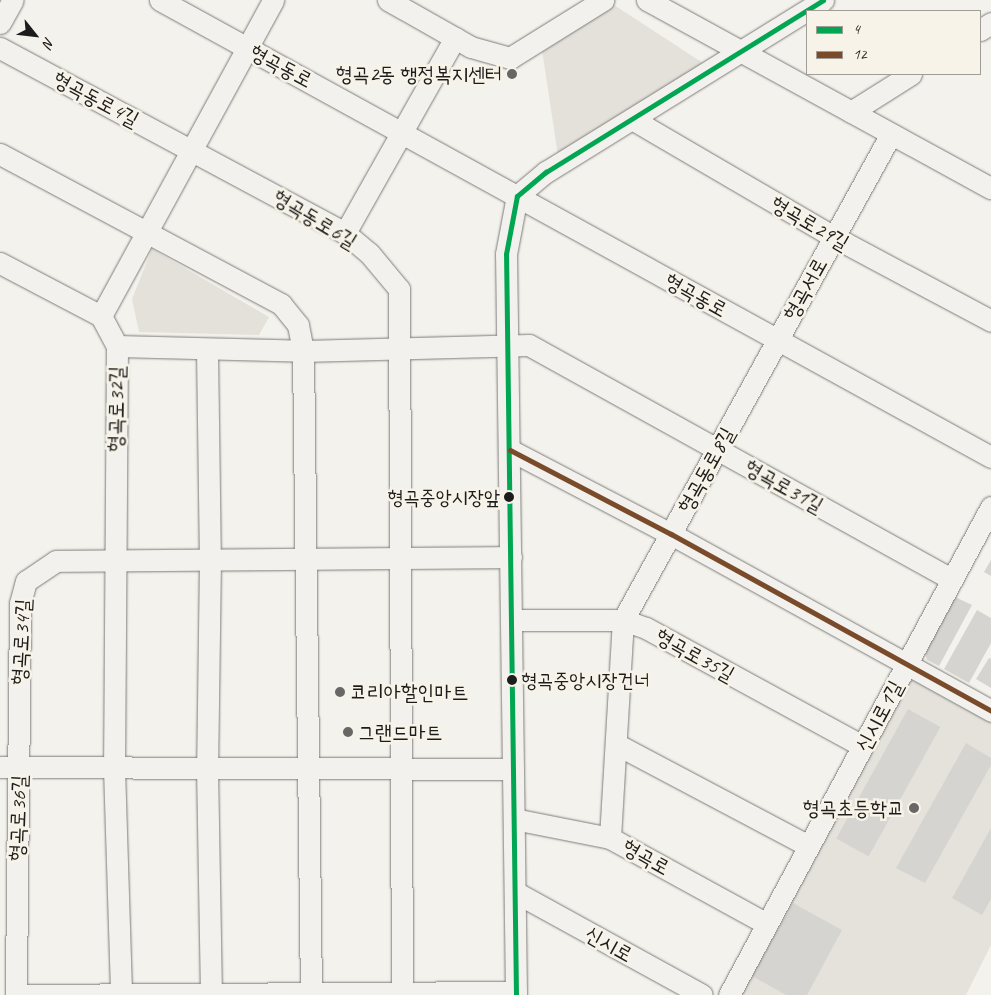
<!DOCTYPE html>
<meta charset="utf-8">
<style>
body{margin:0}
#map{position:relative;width:991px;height:995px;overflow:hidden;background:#f4f2ec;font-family:Caveat,"Poor Story",sans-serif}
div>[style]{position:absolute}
.built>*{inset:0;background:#e4e2da}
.green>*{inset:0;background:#e4e1da}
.building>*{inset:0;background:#d5d4d0;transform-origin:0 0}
.roads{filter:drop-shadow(0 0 1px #7d7c7a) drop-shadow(0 0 1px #7d7c7a)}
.minor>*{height:21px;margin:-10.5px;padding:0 10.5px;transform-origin:10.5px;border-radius:10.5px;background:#f2f1ed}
.bus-1>*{height:5px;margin:-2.5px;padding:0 2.5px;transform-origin:2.5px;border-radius:2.5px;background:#00a651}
.bus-2>*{height:5px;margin:-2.5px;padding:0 2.5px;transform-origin:2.5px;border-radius:2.5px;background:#7a4b2a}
.dots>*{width:14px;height:14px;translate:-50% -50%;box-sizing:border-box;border:2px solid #f7f3e8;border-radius:50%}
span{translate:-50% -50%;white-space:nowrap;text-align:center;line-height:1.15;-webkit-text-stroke:5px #f7f3e8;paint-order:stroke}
.bus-label{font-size:20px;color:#1c1c1c}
.right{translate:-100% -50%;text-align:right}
.left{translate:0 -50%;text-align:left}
.street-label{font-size:21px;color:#1c1c1c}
.poi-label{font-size:21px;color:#1c1c1c}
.legend{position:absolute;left:806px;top:10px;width:175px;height:65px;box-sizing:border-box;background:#f7f3e8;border:1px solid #9f9d96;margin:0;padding:6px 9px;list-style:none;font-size:15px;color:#1c1c1c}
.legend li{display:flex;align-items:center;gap:10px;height:25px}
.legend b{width:25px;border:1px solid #9f9d96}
.north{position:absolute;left:10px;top:10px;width:50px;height:50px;-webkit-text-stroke:4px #f7f3e8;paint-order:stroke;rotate:119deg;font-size:14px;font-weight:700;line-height:20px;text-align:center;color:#1c1c1c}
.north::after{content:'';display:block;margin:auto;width:18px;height:22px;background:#1c1c1c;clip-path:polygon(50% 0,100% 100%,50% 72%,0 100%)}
</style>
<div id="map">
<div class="built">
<div style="clip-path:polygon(912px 676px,991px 721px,991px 945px,966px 995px,735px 995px)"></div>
</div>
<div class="green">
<div style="clip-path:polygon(611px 3px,703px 63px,558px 156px,542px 50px)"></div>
<div style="clip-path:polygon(152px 249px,269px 317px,259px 335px,139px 332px,132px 299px)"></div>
</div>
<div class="building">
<div style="clip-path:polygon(991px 560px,991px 576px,984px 572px)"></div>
<div style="clip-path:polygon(951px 595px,972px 605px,939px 666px,927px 660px,923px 647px)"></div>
<div style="clip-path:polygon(977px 610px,991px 618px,991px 643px,969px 683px,944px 669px)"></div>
<div style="clip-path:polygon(989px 658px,991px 659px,991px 688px,976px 679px)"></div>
<div style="left:908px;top:709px;width:37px;height:148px;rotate:29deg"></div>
<div style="clip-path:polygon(966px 743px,991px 758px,991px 765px,925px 883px,896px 868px)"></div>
<div style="clip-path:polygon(991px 828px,991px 899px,982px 915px,952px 898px)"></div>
<div style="clip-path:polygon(793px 903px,842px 930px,807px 995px,786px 995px,752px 976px)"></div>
</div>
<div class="roads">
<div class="minor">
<div style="left:160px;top:0;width:948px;rotate:28.81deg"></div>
<div style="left:388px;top:0;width:95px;rotate:29.5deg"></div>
<div style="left:471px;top:47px;width:41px;rotate:15.8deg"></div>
<div style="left:510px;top:58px;width:110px;rotate:-31.9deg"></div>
<div style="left:647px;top:0;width:392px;rotate:28.7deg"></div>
<div style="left:0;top:23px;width:26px;rotate:-61deg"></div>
<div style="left:980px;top:30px;width:13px;rotate:-32deg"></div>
<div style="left:0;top:48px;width:391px;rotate:28.2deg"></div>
<div style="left:345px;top:233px;width:31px;rotate:40deg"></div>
<div style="left:369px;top:253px;width:47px;rotate:50.2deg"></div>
<div style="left:399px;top:289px;width:706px;rotate:89.76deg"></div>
<div style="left:851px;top:112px;width:71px;rotate:-32.3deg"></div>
<div style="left:632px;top:119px;width:234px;rotate:30.3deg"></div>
<div style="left:834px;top:237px;width:178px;rotate:28.1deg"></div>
<div style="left:0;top:154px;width:319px;rotate:28.1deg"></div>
<div style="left:281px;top:304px;width:27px;rotate:51deg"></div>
<div style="left:298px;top:325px;width:26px;rotate:79deg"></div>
<div style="left:303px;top:351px;width:644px;rotate:89.29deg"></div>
<div style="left:345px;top:233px;width:224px;rotate:-60.6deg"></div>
<div style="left:0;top:263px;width:114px;rotate:27.7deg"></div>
<div style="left:101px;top:316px;width:34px;rotate:62deg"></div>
<div style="left:117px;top:346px;width:422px;rotate:90.4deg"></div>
<div style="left:114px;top:768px;width:226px;rotate:88.2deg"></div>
<div style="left:101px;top:316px;width:360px;rotate:-61.4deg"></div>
<div style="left:117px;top:346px;width:186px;rotate:1.5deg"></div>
<div style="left:303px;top:351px;width:226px;rotate:-1.5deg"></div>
<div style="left:529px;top:345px;width:483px;rotate:29deg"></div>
<div style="left:207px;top:350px;width:210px;rotate:89.2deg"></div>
<div style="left:210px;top:560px;width:207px;rotate:90.8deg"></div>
<div style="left:207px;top:767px;width:228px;rotate:89deg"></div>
<div style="left:510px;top:450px;width:182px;rotate:27.6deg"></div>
<div style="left:671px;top:534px;width:366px;rotate:28.9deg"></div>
<div style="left:511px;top:557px;width:455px;rotate:179.5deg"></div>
<div style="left:56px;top:561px;width:36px;rotate:146deg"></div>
<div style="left:26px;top:581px;width:23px;rotate:105deg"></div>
<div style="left:20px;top:603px;width:392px;rotate:90.6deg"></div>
<div style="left:16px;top:995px;width:500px;rotate:-0.34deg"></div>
<div style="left:512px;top:620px;width:111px"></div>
<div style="left:623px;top:620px;width:24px;rotate:19deg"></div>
<div style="left:646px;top:628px;width:246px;rotate:28.6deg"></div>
<div style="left:616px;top:744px;width:218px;rotate:27.9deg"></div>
<div style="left:0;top:767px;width:513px;rotate:0.22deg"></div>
<div style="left:514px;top:819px;width:98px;rotate:11.2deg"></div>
<div style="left:610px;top:838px;width:179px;rotate:28.7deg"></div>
<div style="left:610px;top:838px;width:218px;rotate:-86.6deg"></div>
<div style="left:623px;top:620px;width:555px;rotate:-61.13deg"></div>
<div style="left:515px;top:892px;width:213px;rotate:28.8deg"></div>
<div style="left:516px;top:995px;width:741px;rotate:-90.77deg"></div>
<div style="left:506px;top:254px;width:59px;rotate:-79.3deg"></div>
<div style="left:517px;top:196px;width:38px;rotate:-40deg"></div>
<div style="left:546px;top:172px;width:326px;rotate:-31.8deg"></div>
<div style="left:729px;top:995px;width:554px;rotate:-61.77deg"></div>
</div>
</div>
<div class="bus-1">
<div style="left:516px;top:995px;width:741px;rotate:-90.77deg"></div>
<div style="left:506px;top:254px;width:59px;rotate:-79.3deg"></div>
<div style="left:517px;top:196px;width:38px;rotate:-40deg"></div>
<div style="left:546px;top:172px;width:326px;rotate:-31.8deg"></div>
</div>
<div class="bus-2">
<div style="left:510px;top:450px;width:182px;rotate:27.6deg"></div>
<div style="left:671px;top:534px;width:366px;rotate:28.9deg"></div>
</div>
<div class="dots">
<div style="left:512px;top:74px;background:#686765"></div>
<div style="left:509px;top:497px;background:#1c1c1c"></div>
<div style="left:512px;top:680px;background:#1c1c1c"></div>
<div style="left:340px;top:692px;background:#686765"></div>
<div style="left:348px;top:732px;background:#686765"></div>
<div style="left:914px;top:808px;background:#686765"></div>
</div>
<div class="bus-label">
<span class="right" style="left:500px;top:497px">형곡중앙시장앞</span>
<span class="left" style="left:521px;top:680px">형곡중앙시장건너</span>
</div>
<div class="street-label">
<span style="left:281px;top:66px;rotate:28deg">형곡동로</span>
<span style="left:96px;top:99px;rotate:28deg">형곡동로4길</span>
<span style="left:315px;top:219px;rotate:31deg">형곡동로6길</span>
<span style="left:810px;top:223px;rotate:30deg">형곡로29길</span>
<span style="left:805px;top:289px;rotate:-61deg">형곡서로</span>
<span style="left:696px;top:295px;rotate:29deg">형곡동로</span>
<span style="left:116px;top:409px;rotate:-89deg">형곡로32길</span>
<span style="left:706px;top:470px;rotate:-61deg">형곡동로8길</span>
<span style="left:784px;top:486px;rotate:29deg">형곡로31길</span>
<span style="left:21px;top:642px;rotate:-87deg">형곡로34길</span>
<span style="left:695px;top:655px;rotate:29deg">형곡로35길</span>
<span style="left:879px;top:716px;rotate:-62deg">신시로1길</span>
<span style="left:18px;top:818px;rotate:-88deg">형곡로36길</span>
<span style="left:646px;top:857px;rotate:29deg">형곡로</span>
<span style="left:609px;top:944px;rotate:29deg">신시로</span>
</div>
<div class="poi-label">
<span class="right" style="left:502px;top:74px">형곡2동 행정복지센터</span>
<span class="left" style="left:350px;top:692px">코리아할인마트</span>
<span class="left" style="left:358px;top:732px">그랜드마트</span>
<span class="right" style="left:904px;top:808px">형곡초등학교</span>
</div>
<ul class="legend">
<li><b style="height:6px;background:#00a651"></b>4</li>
<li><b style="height:6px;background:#7a4b2a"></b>12</li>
</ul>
<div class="north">N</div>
</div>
